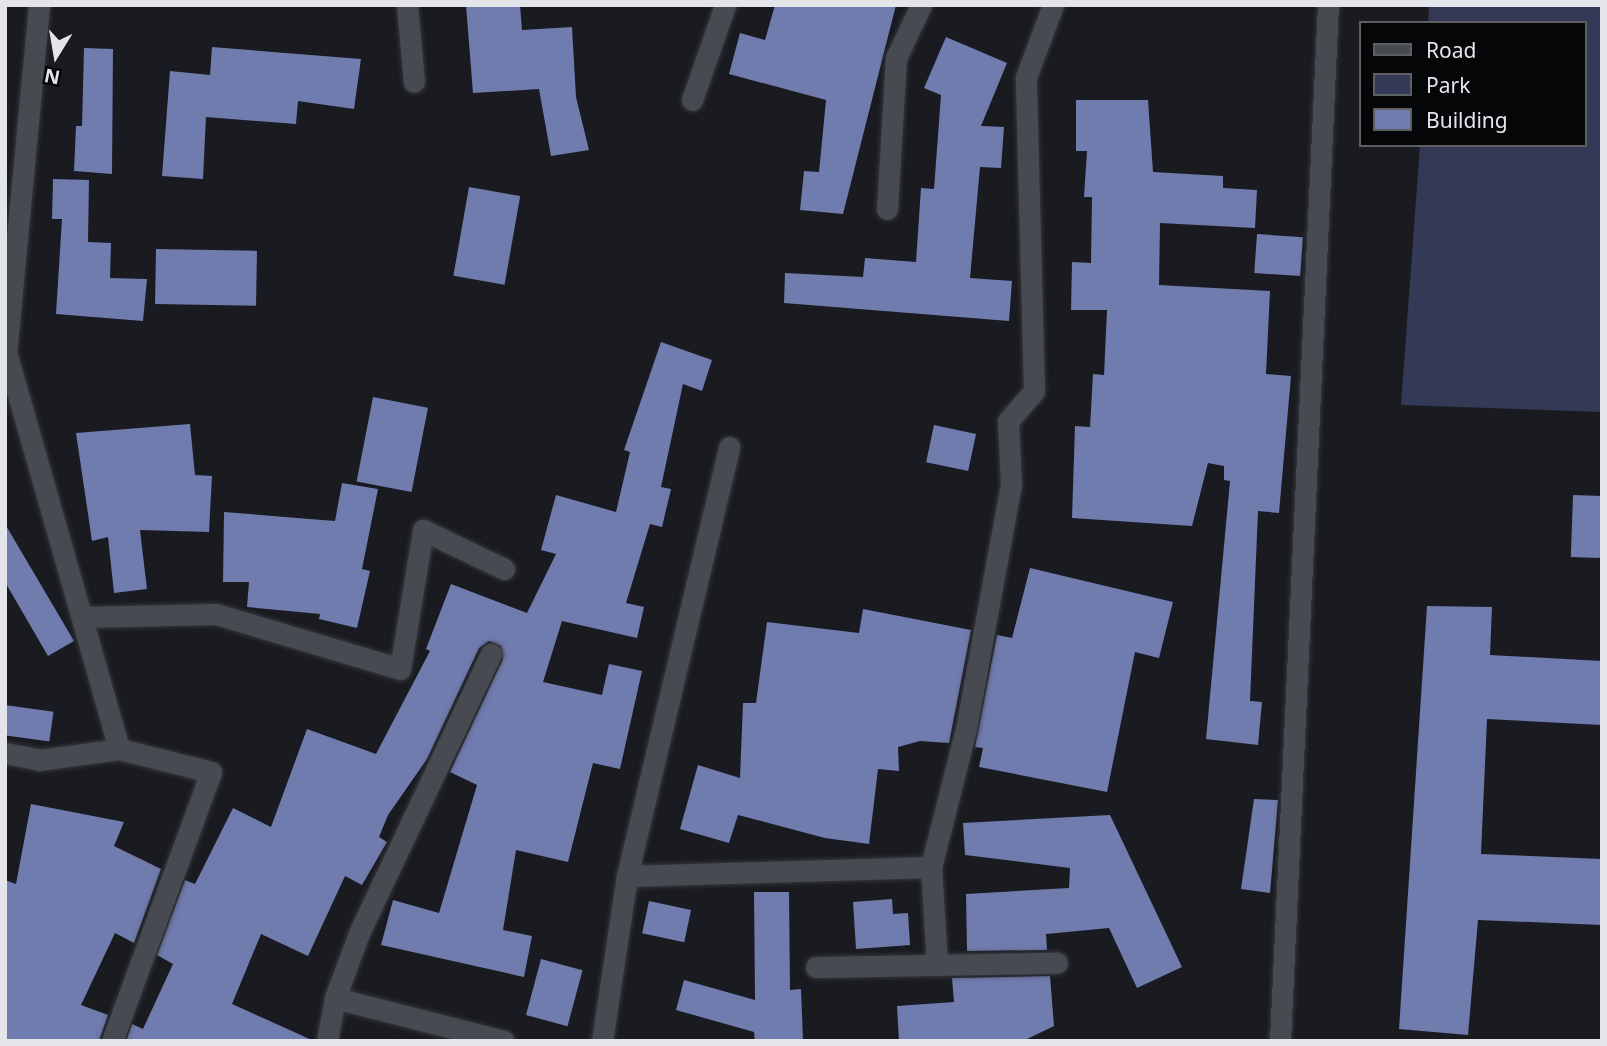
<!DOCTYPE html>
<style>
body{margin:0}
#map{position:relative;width:1607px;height:1046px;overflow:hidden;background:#191b21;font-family:"Noto Sans",sans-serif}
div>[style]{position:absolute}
.green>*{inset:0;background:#343955}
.building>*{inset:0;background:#707bae;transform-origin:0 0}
.roads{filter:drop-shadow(0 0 2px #36373c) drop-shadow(0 0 2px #36373c)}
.minor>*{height:21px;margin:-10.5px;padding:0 10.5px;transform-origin:10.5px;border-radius:10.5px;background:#484a52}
span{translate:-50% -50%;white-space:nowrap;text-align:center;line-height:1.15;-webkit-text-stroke:6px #050608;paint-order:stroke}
.frame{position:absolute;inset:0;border:7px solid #e4e5ea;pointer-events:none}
.legend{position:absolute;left:1359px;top:21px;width:228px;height:126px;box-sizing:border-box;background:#050608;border:2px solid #5e5f62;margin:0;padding:9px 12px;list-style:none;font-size:21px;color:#e4e5ea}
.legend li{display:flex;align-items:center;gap:14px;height:35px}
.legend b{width:35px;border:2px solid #5e5f62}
.north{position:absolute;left:21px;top:21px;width:70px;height:70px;-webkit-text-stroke:5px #050608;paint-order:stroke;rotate:191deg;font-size:19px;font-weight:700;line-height:28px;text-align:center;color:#e4e5ea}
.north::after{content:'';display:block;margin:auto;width:24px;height:32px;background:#e4e5ea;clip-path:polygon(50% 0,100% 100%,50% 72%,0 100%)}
</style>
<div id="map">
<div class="green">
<div style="clip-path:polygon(1429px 5px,1602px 5px,1602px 412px,1401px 405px,1420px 145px,1584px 145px,1584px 23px,1428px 23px)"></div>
</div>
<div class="building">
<div style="clip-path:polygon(466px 5px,520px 5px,522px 30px,572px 27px,576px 97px,589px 150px,551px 156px,539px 89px,473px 93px)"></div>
<div style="clip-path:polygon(775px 5px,896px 5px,843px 214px,800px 210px,804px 171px,819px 172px,826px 100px,729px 74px,740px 33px,765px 40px)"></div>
<div style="clip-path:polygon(946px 37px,1007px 63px,981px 126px,1004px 127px,1001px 168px,980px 167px,970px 278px,1012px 281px,1009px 321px,784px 303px,785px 273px,863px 277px,865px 258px,916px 262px,921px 188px,934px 189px,941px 95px,924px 88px)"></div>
<div style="clip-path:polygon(212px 47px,361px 59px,354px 109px,298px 101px,296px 124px,206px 117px,203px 179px,162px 176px,170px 71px,210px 75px)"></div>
<div style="clip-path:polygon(84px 48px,113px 49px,112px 174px,74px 171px,76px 126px,82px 126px)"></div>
<div style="clip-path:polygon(1076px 100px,1148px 100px,1153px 172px,1223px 176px,1223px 188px,1257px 190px,1255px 228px,1160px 223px,1159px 285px,1270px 291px,1266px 374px,1291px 376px,1279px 513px,1258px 511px,1250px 701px,1262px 702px,1258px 745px,1206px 739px,1230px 481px,1224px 480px,1224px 466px,1208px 463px,1192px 526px,1072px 518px,1075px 426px,1090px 427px,1093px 374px,1104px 375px,1107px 310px,1071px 310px,1072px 262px,1091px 263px,1092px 197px,1084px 197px,1087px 151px,1076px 151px)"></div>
<div style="clip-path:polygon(53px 179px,89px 180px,88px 242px,111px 243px,110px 278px,147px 279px,143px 321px,56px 314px,62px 219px,52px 219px)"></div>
<div style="left:469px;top:187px;width:52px;height:90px;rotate:10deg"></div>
<div style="left:1257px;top:234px;width:46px;height:39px;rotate:4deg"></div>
<div style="left:156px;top:249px;width:101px;height:55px;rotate:1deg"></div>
<div style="clip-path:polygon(661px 342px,712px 360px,702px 391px,683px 384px,661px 487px,671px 489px,662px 527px,650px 524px,626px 603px,644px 607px,637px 638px,562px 621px,543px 682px,602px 695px,609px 664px,642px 671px,620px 769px,593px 763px,568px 862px,516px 850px,503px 930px,532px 936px,524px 977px,381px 945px,393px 900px,439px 913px,477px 785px,450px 772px,503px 659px,501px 646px,489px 641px,479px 648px,427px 759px,388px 815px,379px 837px,387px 842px,362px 885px,345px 876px,308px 956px,261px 934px,232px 1004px,314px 1041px,126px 1041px,132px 1024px,143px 1029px,173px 964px,157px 955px,185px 880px,195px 884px,233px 808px,271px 827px,307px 729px,376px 754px,430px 651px,426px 649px,451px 584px,527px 613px,556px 554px,541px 550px,556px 495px,616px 512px,630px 452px,624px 450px)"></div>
<div style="left:373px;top:397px;width:56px;height:86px;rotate:11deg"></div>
<div style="clip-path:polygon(190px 424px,195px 475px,212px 476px,209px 532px,140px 530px,147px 589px,114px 593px,108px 537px,92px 541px,76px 433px)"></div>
<div style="left:934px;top:425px;width:43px;height:38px;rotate:12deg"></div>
<div style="clip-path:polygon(342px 483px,378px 489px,362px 569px,370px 571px,357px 628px,319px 619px,320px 614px,247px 607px,249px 582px,223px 582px,224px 512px,335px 521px)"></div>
<div style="left:1573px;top:495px;width:29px;height:62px;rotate:2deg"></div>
<div style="clip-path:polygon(5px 524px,74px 641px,48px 656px,5px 582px)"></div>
<div style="clip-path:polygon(1030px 568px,1173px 602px,1159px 658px,1135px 652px,1107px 792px,979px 767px,983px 748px,975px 747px,997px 635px,1012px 638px)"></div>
<div style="clip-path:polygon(1427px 606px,1492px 607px,1490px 655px,1602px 661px,1602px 725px,1487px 719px,1481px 854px,1602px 859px,1602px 925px,1478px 920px,1468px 1035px,1399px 1029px)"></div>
<div style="clip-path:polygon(863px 609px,971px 630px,949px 743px,920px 741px,898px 747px,899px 771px,878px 769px,869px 844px,825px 838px,738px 815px,729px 843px,680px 829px,698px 765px,740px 778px,743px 703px,756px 703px,767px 622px,859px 633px)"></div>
<div style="left:5px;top:705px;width:49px;height:30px;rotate:8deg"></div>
<div style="clip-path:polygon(1254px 799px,1278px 800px,1270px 893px,1241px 889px)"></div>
<div style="clip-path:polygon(31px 804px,124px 822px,114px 846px,161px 869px,134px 943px,115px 933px,81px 1005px,108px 1015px,99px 1041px,5px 1041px,5px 880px,16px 884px)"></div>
<div style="clip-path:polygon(1110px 815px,1182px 967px,1137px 988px,1109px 928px,1046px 934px,1047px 950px,967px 951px,966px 894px,1069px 888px,1070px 868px,965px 855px,963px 823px)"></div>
<div style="clip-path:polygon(754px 892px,789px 892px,790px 990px,801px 989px,803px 1041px,755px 1041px,754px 1032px,676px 1010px,684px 980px,755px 1000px)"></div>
<div style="clip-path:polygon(892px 899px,893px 914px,908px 913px,910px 945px,856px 949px,853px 902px)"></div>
<div style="left:649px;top:901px;width:43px;height:33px;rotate:12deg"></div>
<div style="left:541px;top:959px;width:43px;height:58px;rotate:15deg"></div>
<div style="clip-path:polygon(1050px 976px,1054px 1026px,1023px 1041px,899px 1041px,897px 1006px,954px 1002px,952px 978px)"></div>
</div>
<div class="roads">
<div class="minor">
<div style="left:39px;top:5px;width:349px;rotate:95.4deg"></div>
<div style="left:6px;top:352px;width:413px;rotate:74.1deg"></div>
<div style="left:119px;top:749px;width:95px;rotate:14deg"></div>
<div style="left:211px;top:772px;width:287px;rotate:110.2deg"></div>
<div style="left:407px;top:5px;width:77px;rotate:84.8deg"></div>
<div style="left:692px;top:100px;width:101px;rotate:-70.8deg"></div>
<div style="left:887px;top:209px;width:151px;rotate:-86.6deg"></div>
<div style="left:896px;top:58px;width:59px;rotate:-64.7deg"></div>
<div style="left:82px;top:617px;width:134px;rotate:-1.3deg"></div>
<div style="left:216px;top:614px;width:192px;rotate:16.6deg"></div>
<div style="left:400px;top:669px;width:141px;rotate:-80.6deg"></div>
<div style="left:423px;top:530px;width:90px;rotate:25.7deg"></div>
<div style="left:5px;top:753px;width:36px;rotate:11deg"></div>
<div style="left:40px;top:760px;width:80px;rotate:-7.9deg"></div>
<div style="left:931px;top:867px;width:98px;rotate:86.5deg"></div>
<div style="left:627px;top:876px;width:441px;rotate:-76.6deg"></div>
<div style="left:816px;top:967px;width:241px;rotate:-1deg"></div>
<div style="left:335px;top:998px;width:69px;rotate:-69.7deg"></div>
<div style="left:359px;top:933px;width:309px;rotate:-64.7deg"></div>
<div style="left:327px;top:1041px;width:44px;rotate:-79.5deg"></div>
<div style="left:335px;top:998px;width:174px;rotate:14.3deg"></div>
<div style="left:602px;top:1041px;width:167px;rotate:-81.4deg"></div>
<div style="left:627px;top:876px;width:304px;rotate:-1.7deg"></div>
<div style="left:931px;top:867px;width:142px;rotate:-75.8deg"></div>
<div style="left:966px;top:729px;width:248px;rotate:-79.6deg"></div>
<div style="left:1011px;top:485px;width:64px;rotate:-92.7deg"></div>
<div style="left:1008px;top:421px;width:40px;rotate:-49deg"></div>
<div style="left:1034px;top:391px;width:314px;rotate:-91.5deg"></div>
<div style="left:1026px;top:77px;width:77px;rotate:-69.4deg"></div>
<div style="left:1280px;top:1041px;width:1037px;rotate:-87.35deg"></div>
</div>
</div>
<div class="frame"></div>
<ul class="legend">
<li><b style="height:9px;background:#484a52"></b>Road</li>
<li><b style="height:19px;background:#343955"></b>Park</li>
<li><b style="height:19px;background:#707bae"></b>Building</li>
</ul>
<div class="north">N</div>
</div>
